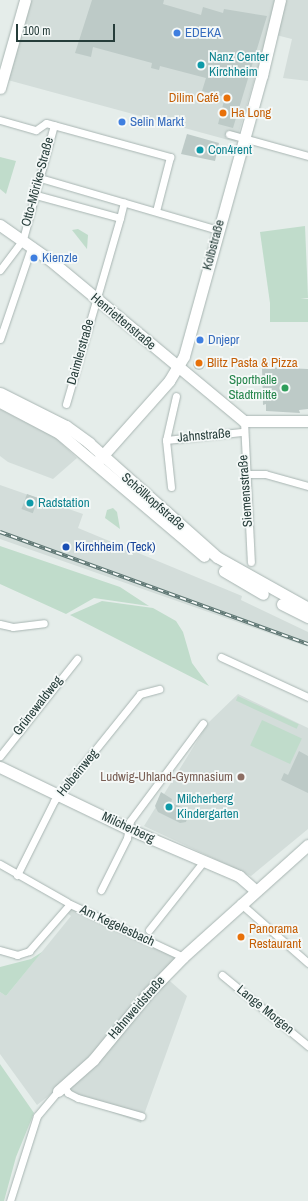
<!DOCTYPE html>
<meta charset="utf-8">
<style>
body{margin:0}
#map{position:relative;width:308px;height:1201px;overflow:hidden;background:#e5edea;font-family:"Archivo Narrow",sans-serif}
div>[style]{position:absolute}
.built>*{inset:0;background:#d3ddda}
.green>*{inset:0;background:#c0dccb;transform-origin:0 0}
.building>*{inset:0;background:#bdcac7;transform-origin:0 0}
.round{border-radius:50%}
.roads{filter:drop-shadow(0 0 1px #a8b5b2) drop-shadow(0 0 1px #a8b5b2)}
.street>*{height:7px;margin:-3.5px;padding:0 3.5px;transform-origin:3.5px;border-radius:3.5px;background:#fff}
.secondary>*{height:11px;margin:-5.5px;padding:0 5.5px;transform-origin:5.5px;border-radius:5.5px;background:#fff}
.rail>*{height:3.5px;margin-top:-1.75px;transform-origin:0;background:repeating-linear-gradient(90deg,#f5f9f8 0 6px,#607875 0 12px);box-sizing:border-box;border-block:1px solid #607875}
.dots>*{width:11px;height:11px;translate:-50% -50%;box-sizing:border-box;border:2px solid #f5f9f8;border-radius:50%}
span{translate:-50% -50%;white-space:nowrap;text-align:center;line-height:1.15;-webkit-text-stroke:3.5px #f5f9f8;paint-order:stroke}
.shop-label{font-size:13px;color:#366cbe}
.left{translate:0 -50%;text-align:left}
.culture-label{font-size:13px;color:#0d838f}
.food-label{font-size:13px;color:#c56008}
.right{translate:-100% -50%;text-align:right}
.street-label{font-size:13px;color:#263d3a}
.leisure-label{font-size:13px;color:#27864d}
.transit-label{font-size:13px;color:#164399}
.education-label{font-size:13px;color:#785e54}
.scale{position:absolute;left:16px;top:24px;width:99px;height:18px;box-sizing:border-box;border:2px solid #263d3a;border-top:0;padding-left:5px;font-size:12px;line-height:14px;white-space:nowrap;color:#263d3a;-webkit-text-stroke:3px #f5f9f8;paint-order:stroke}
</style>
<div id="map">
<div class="built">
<div style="clip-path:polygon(27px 0,308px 0,308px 81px,283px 78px,292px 39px,268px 33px,236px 142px,4px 79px)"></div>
<div style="clip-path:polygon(0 409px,56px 438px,77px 458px,53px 479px,8px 462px,0 456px)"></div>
<div style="clip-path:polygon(0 485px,83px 514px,78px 528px,242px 596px,241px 600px,308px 632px,308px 647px,0 539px)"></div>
<div style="clip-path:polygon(238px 694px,308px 728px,308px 829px,251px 876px,144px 826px,209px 722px)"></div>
<div style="clip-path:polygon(71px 906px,179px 958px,163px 975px,187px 996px,141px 1123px,55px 1091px,37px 1105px,0 1054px,0 992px,6px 996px,71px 916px,66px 912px)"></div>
</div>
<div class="green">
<div style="clip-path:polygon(0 157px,16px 161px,6px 194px,0 189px)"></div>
<div style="clip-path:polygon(305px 226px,308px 298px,270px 303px,260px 232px)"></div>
<div style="clip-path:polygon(78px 229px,88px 235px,87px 249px,72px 230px)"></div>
<div style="left:308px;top:299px;width:23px;height:38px;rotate:90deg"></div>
<div style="clip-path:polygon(113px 508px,117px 512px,120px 529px,105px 518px,107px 510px)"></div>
<div style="clip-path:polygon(0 546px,120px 587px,149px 606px,94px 598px,66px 614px,0 584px)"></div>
<div style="clip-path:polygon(102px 601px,153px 608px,176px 621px,183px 632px,192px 663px,209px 686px,70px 615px)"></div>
<div style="left:238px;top:696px;width:67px;height:5px;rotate:25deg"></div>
<div style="left:262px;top:720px;width:44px;height:28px;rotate:25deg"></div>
<div style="clip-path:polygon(42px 952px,6px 996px,0 992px,0 967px,31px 959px)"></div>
<div style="clip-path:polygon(0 1064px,34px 1113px,16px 1157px,4px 1201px,0 1201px)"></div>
</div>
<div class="building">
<div style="clip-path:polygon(92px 0,164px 0,163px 4px,201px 15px,203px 7px,223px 13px,224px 9px,267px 16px,233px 128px,218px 124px,225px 97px,202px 91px,206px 78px,160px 66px,159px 70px,151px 68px,152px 63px,93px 47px,91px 57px,75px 53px)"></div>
<div style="clip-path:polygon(187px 134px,219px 143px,215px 161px,181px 154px)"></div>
<div class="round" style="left:193px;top:358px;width:12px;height:12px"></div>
<div style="clip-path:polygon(262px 367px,308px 369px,308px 409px,299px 410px,300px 413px,266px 411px,266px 404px,263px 405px)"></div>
<div style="left:27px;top:494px;width:12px;height:16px;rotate:20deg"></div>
<div style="clip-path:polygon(299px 751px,308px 756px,308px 793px,281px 780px,284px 773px,288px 775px)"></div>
<div style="clip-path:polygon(161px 792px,172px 799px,171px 803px,190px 810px,186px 822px,180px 823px,158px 812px,155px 806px)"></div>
</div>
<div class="roads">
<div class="street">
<div style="left:0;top:120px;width:37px;rotate:16deg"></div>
<div style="left:36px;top:130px;width:12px;rotate:-35deg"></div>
<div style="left:46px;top:123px;width:129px;rotate:15.3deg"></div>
<div style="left:170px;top:157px;width:56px;rotate:104.5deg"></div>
<div style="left:229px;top:134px;width:82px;rotate:15.6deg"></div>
<div style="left:40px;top:178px;width:185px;rotate:16.3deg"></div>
<div style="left:36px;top:195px;width:87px;rotate:15.3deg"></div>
<div style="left:120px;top:218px;width:16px;rotate:-76deg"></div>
<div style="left:0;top:270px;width:39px;rotate:-53deg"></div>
<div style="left:23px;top:239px;width:118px;rotate:-74.8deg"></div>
<div style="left:0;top:339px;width:99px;rotate:-71.2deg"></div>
<div style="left:66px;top:404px;width:194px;rotate:-73.8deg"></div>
<div style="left:244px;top:421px;width:141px;rotate:87.2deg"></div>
<div style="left:166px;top:440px;width:76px;rotate:-6deg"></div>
<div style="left:245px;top:474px;width:20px"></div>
<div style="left:265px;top:474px;width:45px;rotate:15.6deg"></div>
<div style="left:171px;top:487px;width:47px;rotate:-96.1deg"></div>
<div style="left:166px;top:440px;width:45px;rotate:-77.2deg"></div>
<div style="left:0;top:624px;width:13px;rotate:13deg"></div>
<div style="left:13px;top:627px;width:31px;rotate:-7deg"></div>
<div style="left:221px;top:657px;width:96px;rotate:24.7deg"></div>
<div style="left:0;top:756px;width:124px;rotate:-51.6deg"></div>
<div style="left:0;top:864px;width:77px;rotate:29.6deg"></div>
<div style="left:17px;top:875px;width:83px;rotate:-63.4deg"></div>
<div style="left:54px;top:801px;width:137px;rotate:-51.2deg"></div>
<div style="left:140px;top:694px;width:20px;rotate:-15deg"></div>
<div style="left:101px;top:890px;width:58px;rotate:-63.4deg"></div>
<div style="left:127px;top:838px;width:17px;rotate:-80deg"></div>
<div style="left:130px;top:821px;width:122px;rotate:-53.3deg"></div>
<div style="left:240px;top:903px;width:91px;rotate:41.4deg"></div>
<div style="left:149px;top:930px;width:87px;rotate:-51.5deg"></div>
<div style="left:0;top:950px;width:18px;rotate:16deg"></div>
<div style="left:17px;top:955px;width:13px;rotate:-18deg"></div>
<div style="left:29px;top:951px;width:62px;rotate:-48.9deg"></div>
<div style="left:70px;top:904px;width:125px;rotate:25.1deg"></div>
<div style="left:222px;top:975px;width:112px;rotate:39.5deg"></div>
<div style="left:64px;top:1087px;width:7px;rotate:56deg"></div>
<div style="left:68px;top:1093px;width:11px;rotate:27deg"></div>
<div style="left:78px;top:1098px;width:66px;rotate:15.9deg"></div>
<div style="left:10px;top:1201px;width:89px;rotate:-72.4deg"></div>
<div style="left:37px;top:1116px;width:33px;rotate:-50deg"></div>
</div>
<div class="secondary">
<div style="left:0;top:88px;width:91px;rotate:-74.1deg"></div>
<div style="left:0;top:225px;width:61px;rotate:35deg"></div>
<div style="left:50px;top:260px;width:252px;rotate:39.7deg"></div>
<div style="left:244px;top:421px;width:64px"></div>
<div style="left:0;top:393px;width:74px;rotate:26.6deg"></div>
<div style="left:66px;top:426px;width:29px;rotate:36deg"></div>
<div style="left:89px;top:443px;width:171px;rotate:41.7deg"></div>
<div style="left:217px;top:557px;width:104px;rotate:29.3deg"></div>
<div style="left:0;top:402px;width:67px;rotate:27.7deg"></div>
<div style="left:59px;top:433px;width:190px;rotate:40.3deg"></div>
<div style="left:96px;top:463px;width:110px;rotate:-48.3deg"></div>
<div style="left:169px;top:381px;width:29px;rotate:-59deg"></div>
<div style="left:184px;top:356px;width:292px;rotate:-74.5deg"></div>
<div style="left:262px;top:75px;width:77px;rotate:-76.5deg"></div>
<div style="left:224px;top:571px;width:45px;rotate:30.5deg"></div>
<div style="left:282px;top:604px;width:29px;rotate:27deg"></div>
<div style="left:0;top:767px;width:143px;rotate:25.7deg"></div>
<div style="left:129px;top:829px;width:120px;rotate:23.1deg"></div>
<div style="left:239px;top:876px;width:21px;rotate:41deg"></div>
<div style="left:58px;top:1091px;width:47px;rotate:-41.5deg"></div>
<div style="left:93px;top:1060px;width:88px;rotate:-50.5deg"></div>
<div style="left:149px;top:992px;width:49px;rotate:-45.8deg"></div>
<div style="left:183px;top:957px;width:168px;rotate:-41.9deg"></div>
</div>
</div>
<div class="rail">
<div style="left:0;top:532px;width:328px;rotate:20deg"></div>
</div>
<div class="dots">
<div style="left:177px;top:33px;background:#3f7fe0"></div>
<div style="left:201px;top:65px;background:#0f9aa8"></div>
<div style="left:227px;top:98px;background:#e8710a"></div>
<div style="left:223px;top:113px;background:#e8710a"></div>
<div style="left:122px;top:122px;background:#3f7fe0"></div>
<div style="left:200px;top:150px;background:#0f9aa8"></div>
<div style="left:34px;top:258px;background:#3f7fe0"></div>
<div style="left:200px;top:340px;background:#3f7fe0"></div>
<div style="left:199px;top:363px;background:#e8710a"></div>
<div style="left:285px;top:388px;background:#2e9e5b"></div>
<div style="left:30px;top:503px;background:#0f9aa8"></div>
<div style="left:66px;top:547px;background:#1a4fb4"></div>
<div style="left:241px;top:777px;background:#8d6e63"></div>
<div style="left:169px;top:807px;background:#0f9aa8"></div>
<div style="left:241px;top:937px;background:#e8710a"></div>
</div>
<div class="shop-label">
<span class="left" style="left:185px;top:33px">EDEKA</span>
<span class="left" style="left:130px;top:122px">Selin Markt</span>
<span class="left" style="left:42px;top:258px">Kienzle</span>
<span class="left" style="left:208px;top:340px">Dnjepr</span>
</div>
<div class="culture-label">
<span class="left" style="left:209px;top:65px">Nanz Center<br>Kirchheim</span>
<span class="left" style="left:208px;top:150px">Con4rent</span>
<span class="left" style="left:38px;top:503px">Radstation</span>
<span class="left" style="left:177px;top:807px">Milcherberg<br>Kindergarten</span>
</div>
<div class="food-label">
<span class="right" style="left:219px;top:98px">Dilim Café</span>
<span class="left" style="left:231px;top:113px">Ha Long</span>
<span class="left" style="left:207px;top:363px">Blitz Pasta &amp; Pizza</span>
<span class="left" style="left:249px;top:937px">Panorama<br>Restaurant</span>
</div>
<div class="street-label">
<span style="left:38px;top:182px;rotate:-75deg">Otto-Mörike-Straße</span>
<span style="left:214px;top:245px;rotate:-75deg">Kolbstraße</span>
<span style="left:123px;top:322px;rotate:40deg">Henriettenstraße</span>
<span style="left:81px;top:352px;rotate:-74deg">Daimlerstraße</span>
<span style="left:204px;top:436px;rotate:-5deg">Jahnstraße</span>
<span style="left:246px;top:491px;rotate:-94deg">Siemensstraße</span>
<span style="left:153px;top:502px;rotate:41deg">Schöllkopfstraße</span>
<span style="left:38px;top:706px;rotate:-52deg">Grünewaldweg</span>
<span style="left:78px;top:773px;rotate:-51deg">Holbeinweg</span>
<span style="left:128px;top:828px;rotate:25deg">Milcherberg</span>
<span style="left:117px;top:926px;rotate:25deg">Am Kegelesbach</span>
<span style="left:137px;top:1008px;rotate:-49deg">Hahnweidstraße</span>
<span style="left:265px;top:1010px;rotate:39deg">Lange Morgen</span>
</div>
<div class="leisure-label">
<span class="right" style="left:277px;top:388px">Sporthalle<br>Stadtmitte</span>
</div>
<div class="transit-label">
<span class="left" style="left:75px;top:547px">Kirchheim (Teck)</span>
</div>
<div class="education-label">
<span class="right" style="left:233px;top:777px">Ludwig-Uhland-Gymnasium</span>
</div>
<div class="scale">100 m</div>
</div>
